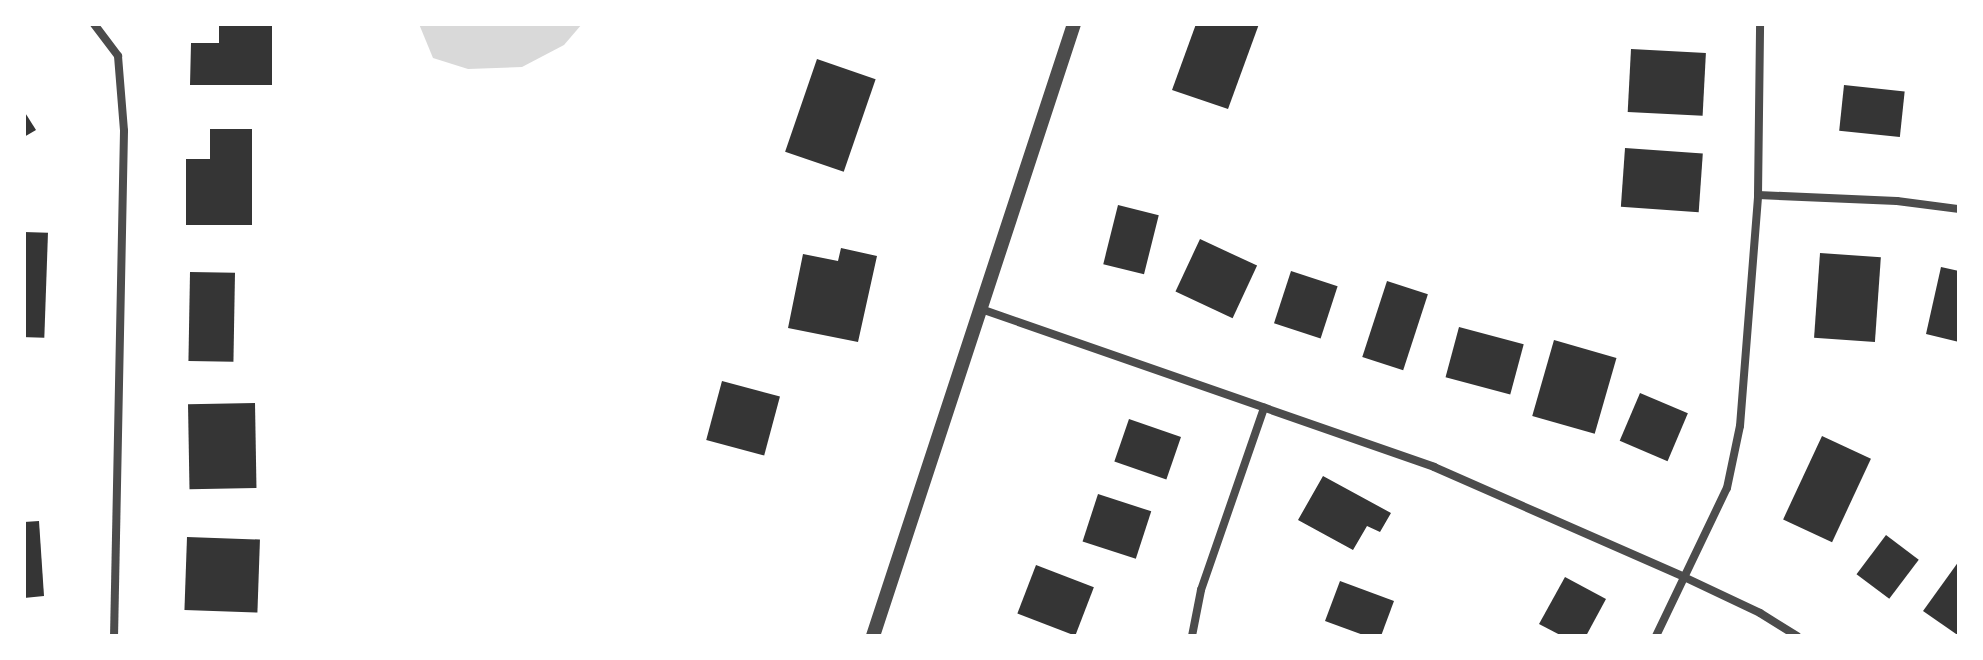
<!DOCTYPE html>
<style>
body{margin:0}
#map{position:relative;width:1983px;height:660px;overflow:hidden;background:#fff;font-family:Lato,sans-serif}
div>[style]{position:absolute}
.water>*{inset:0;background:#d9d9d9}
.building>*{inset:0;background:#353535;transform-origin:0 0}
.minor>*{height:8px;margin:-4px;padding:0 4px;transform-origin:4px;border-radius:4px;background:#4c4c4c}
.tertiary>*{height:14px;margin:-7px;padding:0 7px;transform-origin:7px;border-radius:7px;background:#4c4c4c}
span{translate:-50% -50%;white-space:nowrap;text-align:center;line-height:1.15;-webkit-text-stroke:6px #fff;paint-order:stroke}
.frame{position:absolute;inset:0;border:26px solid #fff;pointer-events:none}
</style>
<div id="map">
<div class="water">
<div style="clip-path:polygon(419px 24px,582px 24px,564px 45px,522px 67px,468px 69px,433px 58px)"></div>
</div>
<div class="building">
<div style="clip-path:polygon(219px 24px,272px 24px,272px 85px,190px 85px,191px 43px,219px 43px)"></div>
<div style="clip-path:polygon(1196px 24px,1259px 24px,1228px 109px,1172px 90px)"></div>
<div style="left:1631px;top:49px;width:75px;height:63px;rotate:3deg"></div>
<div style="left:817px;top:59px;width:62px;height:98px;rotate:19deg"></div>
<div style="left:1844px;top:85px;width:61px;height:46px;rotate:6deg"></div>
<div style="clip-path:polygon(24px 111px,36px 130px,24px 137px)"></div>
<div style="clip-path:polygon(210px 129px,252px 129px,252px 225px,186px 225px,186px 159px,210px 159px)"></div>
<div style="left:1625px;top:148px;width:78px;height:59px;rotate:4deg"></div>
<div style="left:1118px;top:205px;width:42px;height:61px;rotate:14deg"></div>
<div style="left:24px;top:232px;width:24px;height:105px;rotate:2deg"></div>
<div style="left:1200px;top:239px;width:63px;height:58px;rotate:25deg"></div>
<div style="clip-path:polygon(841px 248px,877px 256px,858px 342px,788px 328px,803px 254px,838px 261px)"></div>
<div style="left:1820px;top:253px;width:61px;height:85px;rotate:4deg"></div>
<div style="clip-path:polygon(1941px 267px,1959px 271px,1959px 342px,1926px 334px)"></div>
<div style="left:1291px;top:271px;width:49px;height:55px;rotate:18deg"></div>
<div style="left:190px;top:272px;width:45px;height:89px;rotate:1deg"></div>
<div style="left:1387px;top:281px;width:43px;height:80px;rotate:18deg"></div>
<div style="left:1459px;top:327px;width:67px;height:52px;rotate:15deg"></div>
<div style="left:1554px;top:340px;width:65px;height:79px;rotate:16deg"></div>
<div style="left:722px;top:381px;width:60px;height:61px;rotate:15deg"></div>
<div style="left:1640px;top:393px;width:52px;height:52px;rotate:23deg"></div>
<div style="left:255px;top:403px;width:85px;height:67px;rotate:89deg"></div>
<div style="left:1129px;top:419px;width:55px;height:45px;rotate:19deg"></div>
<div style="left:1822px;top:436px;width:54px;height:92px;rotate:25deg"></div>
<div style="clip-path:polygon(1323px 476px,1391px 513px,1380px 532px,1367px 526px,1353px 550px,1298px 520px)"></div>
<div style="left:1098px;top:494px;width:56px;height:50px;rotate:18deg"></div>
<div style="clip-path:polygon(39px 521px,44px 596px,24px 598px,24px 522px)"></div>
<div style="left:1886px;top:535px;width:41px;height:49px;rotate:37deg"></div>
<div style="left:187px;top:537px;width:73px;height:73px;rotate:2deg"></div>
<div style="clip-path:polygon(1959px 561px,1959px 636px,1923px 611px)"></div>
<div style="left:1036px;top:565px;width:62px;height:52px;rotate:21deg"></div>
<div style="clip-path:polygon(1565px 577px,1606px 599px,1586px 636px,1562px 636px,1539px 624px)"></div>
<div style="clip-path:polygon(1340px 581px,1394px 601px,1381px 636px,1366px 636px,1325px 621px)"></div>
</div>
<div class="minor">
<div style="left:94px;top:24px;width:40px;rotate:53deg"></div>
<div style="left:118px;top:56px;width:75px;rotate:85.4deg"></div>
<div style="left:124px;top:131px;width:505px;rotate:91.13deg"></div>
<div style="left:1758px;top:195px;width:139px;rotate:2.5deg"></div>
<div style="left:1897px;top:201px;width:63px;rotate:7.4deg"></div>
<div style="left:981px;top:309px;width:480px;rotate:19.2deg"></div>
<div style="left:1434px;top:467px;width:273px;rotate:23.7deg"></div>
<div style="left:1684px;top:577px;width:84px;rotate:25.3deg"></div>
<div style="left:1760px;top:613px;width:44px;rotate:31.9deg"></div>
<div style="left:1192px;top:636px;width:47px;rotate:-78.9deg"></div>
<div style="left:1201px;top:590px;width:193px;rotate:-70.9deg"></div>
<div style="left:1656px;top:636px;width:164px;rotate:-64.4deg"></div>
<div style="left:1727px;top:488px;width:63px;rotate:-78.2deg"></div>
<div style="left:1740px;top:426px;width:232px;rotate:-85.5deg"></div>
<div style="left:1758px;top:195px;width:171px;rotate:-89.3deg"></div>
</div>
<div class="tertiary">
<div style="left:873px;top:636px;width:644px;rotate:-71.82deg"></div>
</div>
<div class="frame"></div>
</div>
